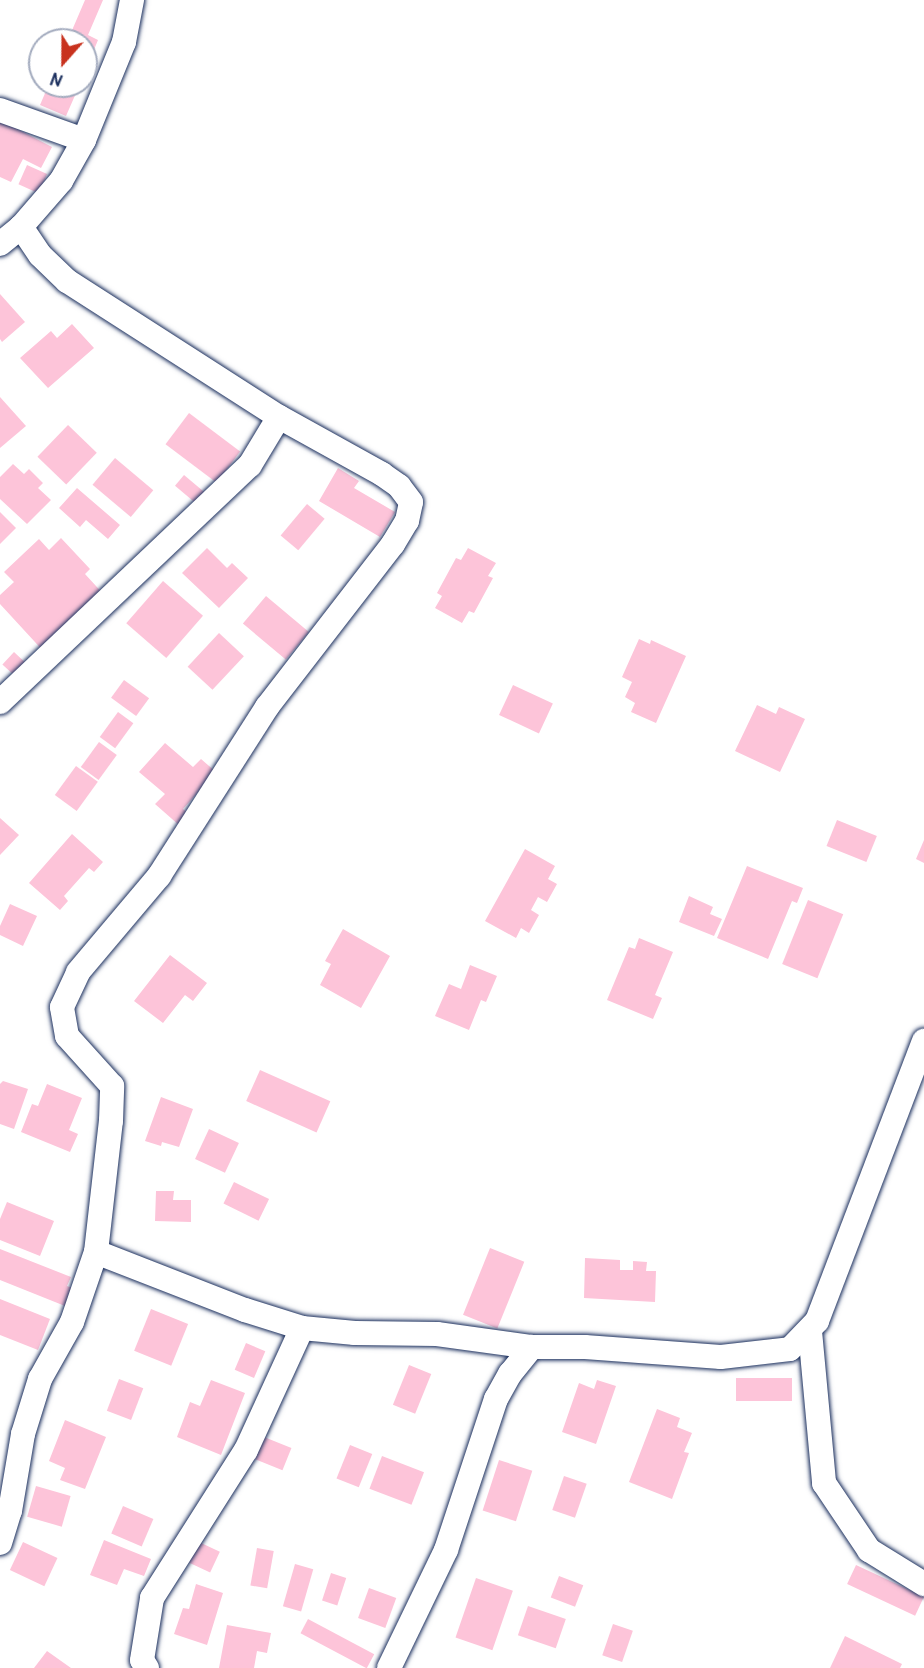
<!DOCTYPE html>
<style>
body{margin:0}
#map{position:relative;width:924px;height:1668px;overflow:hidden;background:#fff;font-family:"Patrick Hand",sans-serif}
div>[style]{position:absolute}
.building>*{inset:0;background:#fdc4d9;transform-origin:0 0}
.roads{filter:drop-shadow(0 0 2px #1b2f5e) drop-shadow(0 0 2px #1b2f5e)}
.minor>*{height:24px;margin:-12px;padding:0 12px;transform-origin:12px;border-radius:12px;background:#fff}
span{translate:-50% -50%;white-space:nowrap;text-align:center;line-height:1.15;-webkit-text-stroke:7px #fff;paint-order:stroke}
.north{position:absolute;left:28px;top:28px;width:70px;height:70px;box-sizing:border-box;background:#fff;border:2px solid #a4acbf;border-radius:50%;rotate:201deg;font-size:19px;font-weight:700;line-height:28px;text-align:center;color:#1b2f5e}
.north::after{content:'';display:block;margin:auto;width:24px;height:32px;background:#c8321e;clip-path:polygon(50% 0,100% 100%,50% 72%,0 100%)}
</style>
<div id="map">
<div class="building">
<div style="clip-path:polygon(85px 0,103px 0,88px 35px,98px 40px,84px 74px,84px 42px,67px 42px)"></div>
<div style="clip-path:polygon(49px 84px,80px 84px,66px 116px,40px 105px)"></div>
<div style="clip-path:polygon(0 120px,52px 147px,41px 168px,23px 159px,11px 182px,0 177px)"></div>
<div style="left:27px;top:165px;width:22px;height:21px;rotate:24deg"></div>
<div style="clip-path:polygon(0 294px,25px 322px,2px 342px,0 339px)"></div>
<div style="clip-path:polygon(72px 324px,94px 348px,48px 388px,20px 358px,51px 331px,57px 338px)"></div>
<div style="clip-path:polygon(0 397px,26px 426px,0 448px)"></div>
<div style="left:189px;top:413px;width:64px;height:39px;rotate:37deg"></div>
<div style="left:68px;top:425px;width:40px;height:44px;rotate:44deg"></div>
<div style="left:115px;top:458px;width:50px;height:35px;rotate:40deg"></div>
<div style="clip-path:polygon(13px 464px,24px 474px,29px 469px,43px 483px,38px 488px,51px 500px,27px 524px,0 499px,0 477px)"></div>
<div style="clip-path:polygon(338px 468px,359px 481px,354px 488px,395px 512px,380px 537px,319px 501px)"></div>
<div style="left:184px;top:475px;width:33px;height:14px;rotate:40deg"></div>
<div style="clip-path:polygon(77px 488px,120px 525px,108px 539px,86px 520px,80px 527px,59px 508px)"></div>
<div style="left:307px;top:504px;width:23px;height:41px;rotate:40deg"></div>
<div style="clip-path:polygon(0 512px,16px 528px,0 544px)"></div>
<div style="clip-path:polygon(61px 538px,90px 569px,85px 574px,107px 598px,46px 654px,0 604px,0 595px,14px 582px,4px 572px,39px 539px,49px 550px)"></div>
<div style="clip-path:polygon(207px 548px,227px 568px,232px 563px,248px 578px,219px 608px,182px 573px)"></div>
<div style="clip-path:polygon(468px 548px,496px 563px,488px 576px,493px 578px,474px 613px,469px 611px,462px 623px,435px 608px,442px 596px,437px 593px,456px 558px,461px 560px)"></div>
<div style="left:163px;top:581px;width:53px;height:56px;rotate:41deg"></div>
<div style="left:266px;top:596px;width:56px;height:36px;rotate:40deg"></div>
<div style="left:219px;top:633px;width:34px;height:46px;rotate:43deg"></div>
<div style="clip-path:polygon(639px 639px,650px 644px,651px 640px,686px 656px,656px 723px,631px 712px,635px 703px,625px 697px,632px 682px,622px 677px)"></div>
<div style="left:14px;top:652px;width:23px;height:17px;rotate:43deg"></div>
<div style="left:124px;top:680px;width:31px;height:22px;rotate:36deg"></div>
<div style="left:513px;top:685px;width:44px;height:33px;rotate:25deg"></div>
<div style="clip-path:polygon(757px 705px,776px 714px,779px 707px,805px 719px,780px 772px,735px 751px)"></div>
<div style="left:118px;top:712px;width:19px;height:31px;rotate:36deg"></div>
<div style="left:99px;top:742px;width:22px;height:31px;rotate:36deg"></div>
<div style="clip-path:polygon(165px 743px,193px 767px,201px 759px,216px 772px,183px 809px,190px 815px,180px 826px,155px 804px,165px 794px,139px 772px)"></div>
<div style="left:76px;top:766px;width:27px;height:36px;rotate:36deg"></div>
<div style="clip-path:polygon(0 818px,19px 835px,0 855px)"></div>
<div style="left:837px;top:820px;width:43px;height:28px;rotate:22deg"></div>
<div style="clip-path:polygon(72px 834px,103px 862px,94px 872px,89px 868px,64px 896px,68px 901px,60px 910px,29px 883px)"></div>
<div style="clip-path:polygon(924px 840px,924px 863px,916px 859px)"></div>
<div style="clip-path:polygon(525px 849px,555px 866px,548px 879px,557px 884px,547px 902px,538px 897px,531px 910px,539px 915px,529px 933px,521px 928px,516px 938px,485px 921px)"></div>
<div style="clip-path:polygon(747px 866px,803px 888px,797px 903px,792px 901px,768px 959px,717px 938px)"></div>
<div style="clip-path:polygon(689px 896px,713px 907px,710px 914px,722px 919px,714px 936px,679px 922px)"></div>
<div style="left:808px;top:900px;width:38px;height:69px;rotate:22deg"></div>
<div style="clip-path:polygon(10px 904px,37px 916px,23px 946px,0 935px,0 926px)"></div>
<div style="clip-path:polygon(343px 929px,390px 956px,361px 1008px,320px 985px,331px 964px,325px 961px)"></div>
<div style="clip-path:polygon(639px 938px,673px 952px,655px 995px,662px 998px,653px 1019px,607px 1000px,629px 947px,635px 949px)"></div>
<div style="clip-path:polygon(170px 955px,207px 983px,193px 1001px,185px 995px,163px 1023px,134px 1001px)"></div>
<div style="clip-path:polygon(470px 965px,497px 976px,486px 1002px,481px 1000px,469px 1030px,435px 1016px,449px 984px,461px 989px)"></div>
<div style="left:260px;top:1070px;width:77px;height:34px;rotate:24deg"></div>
<div style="clip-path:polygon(3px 1081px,28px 1089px,14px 1129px,0 1124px,0 1084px)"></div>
<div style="clip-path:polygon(47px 1084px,82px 1098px,69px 1130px,78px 1134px,70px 1152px,21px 1132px,32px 1104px,38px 1106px)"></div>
<div style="clip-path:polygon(161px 1097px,193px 1109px,179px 1147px,162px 1142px,161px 1146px,145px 1141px)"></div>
<div style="left:209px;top:1129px;width:33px;height:33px;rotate:25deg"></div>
<div style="left:234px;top:1182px;width:39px;height:24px;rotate:26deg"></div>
<div style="clip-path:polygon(156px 1191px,174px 1191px,173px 1200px,191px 1200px,191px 1222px,155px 1221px)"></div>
<div style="clip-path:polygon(7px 1202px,54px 1221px,40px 1256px,0 1240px,0 1219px)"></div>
<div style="left:490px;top:1248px;width:37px;height:72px;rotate:22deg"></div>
<div style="clip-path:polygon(0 1249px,71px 1277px,67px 1286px,72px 1288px,65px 1306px,0 1280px)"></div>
<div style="clip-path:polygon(585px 1258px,620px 1260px,620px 1270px,633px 1270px,633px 1261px,647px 1262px,646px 1271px,656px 1271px,655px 1302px,584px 1298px)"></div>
<div style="clip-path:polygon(0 1299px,50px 1319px,38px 1350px,0 1335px)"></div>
<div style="left:151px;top:1309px;width:40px;height:45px;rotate:22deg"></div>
<div style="left:246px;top:1343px;width:21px;height:29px;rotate:23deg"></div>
<div style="left:409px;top:1365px;width:24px;height:43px;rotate:22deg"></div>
<div style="left:792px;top:1378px;width:23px;height:56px;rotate:90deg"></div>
<div style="left:119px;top:1379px;width:26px;height:34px;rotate:21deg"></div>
<div style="clip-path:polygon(211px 1380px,245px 1393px,221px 1455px,177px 1437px,190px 1402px,200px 1406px)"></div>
<div style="clip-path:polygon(597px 1380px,616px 1386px,596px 1444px,562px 1432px,579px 1383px,594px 1389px)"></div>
<div style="clip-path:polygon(657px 1409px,680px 1418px,677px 1427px,692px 1433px,684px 1452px,689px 1453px,672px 1499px,629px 1482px)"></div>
<div style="clip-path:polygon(65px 1420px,106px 1437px,85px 1489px,60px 1480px,65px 1468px,49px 1461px)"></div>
<div style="left:259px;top:1435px;width:35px;height:24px;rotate:22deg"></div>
<div style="left:350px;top:1445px;width:24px;height:36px;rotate:22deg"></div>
<div style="left:382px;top:1456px;width:45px;height:35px;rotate:21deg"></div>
<div style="left:499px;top:1460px;width:35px;height:53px;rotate:18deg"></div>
<div style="left:564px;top:1476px;width:24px;height:36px;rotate:19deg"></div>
<div style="left:36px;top:1486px;width:36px;height:32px;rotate:16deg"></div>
<div style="left:123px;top:1506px;width:33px;height:30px;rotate:23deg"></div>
<div style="clip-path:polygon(104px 1540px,151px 1559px,144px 1576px,124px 1569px,117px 1585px,90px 1575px)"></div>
<div style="left:23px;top:1542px;width:38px;height:31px;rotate:25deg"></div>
<div style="left:199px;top:1542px;width:23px;height:23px;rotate:25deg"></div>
<div style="left:257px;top:1548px;width:17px;height:38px;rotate:10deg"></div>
<div style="left:295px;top:1564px;width:19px;height:44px;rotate:16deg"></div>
<div style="left:856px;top:1565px;width:75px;height:21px;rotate:25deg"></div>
<div style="left:331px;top:1573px;width:16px;height:29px;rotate:18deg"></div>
<div style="left:559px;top:1576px;width:26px;height:23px;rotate:21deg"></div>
<div style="left:476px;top:1578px;width:39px;height:63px;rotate:19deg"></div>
<div style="clip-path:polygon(196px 1584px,223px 1593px,207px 1645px,174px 1634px,183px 1608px,189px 1609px)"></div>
<div style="left:369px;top:1588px;width:29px;height:32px;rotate:20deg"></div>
<div style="left:528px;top:1606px;width:40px;height:31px;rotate:19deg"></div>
<div style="left:308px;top:1619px;width:75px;height:16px;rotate:28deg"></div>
<div style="left:613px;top:1624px;width:21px;height:33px;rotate:19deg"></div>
<div style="clip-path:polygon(227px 1625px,271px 1633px,267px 1653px,257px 1651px,254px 1668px,219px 1668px)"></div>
<div style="clip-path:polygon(845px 1636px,902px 1664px,900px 1668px,830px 1668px)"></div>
<div style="clip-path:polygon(47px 1651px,71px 1668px,34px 1668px)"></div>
</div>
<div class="roads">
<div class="minor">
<div style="left:0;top:110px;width:89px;rotate:19.7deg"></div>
<div style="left:0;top:244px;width:27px;rotate:-39deg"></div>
<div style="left:21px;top:227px;width:61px;rotate:-49deg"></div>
<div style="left:61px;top:181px;width:47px;rotate:-60.7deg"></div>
<div style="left:84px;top:140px;width:106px;rotate:-67.8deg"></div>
<div style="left:124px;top:42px;width:43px;rotate:-79.2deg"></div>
<div style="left:0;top:702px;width:344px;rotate:-43.5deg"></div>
<div style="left:250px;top:465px;width:56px;rotate:-58.9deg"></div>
<div style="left:96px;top:1252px;width:160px;rotate:21.3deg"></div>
<div style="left:245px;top:1310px;width:60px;rotate:17.5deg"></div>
<div style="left:302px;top:1328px;width:53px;rotate:5.4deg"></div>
<div style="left:355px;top:1333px;width:82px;rotate:0.7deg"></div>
<div style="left:437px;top:1334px;width:96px;rotate:7.8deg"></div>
<div style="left:532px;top:1347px;width:53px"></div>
<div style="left:585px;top:1347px;width:136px;rotate:4.2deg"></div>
<div style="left:721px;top:1357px;width:69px;rotate:-6.6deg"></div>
<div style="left:790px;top:1349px;width:39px;rotate:-46deg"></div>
<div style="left:817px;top:1321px;width:300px;rotate:-69.1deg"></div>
<div style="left:810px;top:1331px;width:153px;rotate:84.7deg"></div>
<div style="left:824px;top:1483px;width:81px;rotate:56.1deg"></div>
<div style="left:869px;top:1550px;width:65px;rotate:31.7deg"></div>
<div style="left:0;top:1543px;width:34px;rotate:-73deg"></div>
<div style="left:10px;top:1511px;width:78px;rotate:-80.4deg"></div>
<div style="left:23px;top:1434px;width:58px;rotate:-72.8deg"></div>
<div style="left:40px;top:1379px;width:65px;rotate:-60.7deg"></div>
<div style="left:72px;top:1322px;width:74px;rotate:-71.1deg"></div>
<div style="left:96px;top:1252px;width:132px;rotate:-83.5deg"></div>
<div style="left:111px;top:1121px;width:35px;rotate:-88deg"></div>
<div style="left:112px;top:1086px;width:67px;rotate:-132deg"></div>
<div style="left:67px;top:1036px;width:29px;rotate:-100deg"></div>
<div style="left:62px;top:1007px;width:38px;rotate:-65deg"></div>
<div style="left:78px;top:972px;width:126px;rotate:-49.8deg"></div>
<div style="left:159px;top:876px;width:201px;rotate:-57.4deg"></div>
<div style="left:267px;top:707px;width:206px;rotate:-52.3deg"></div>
<div style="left:393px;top:544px;width:27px;rotate:-59deg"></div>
<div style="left:407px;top:521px;width:19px;rotate:-78deg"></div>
<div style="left:411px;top:502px;width:20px;rotate:-127deg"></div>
<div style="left:399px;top:486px;width:21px;rotate:-145deg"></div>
<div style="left:382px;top:474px;width:118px;rotate:-151deg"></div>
<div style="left:279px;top:417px;width:252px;rotate:-147.3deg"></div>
<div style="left:67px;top:281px;width:37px;rotate:-136deg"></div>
<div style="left:40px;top:255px;width:34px;rotate:-124deg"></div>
<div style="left:147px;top:1668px;width:9px;rotate:-122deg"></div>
<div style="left:142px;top:1660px;width:63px;rotate:-80.8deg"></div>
<div style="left:152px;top:1598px;width:175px;rotate:-57.6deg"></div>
<div style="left:246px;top:1450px;width:134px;rotate:-65.3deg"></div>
<div style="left:389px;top:1668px;width:131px;rotate:-64.2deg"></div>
<div style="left:446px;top:1550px;width:159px;rotate:-71.7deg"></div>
<div style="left:496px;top:1399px;width:29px;rotate:-61deg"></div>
<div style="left:510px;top:1374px;width:35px;rotate:-51deg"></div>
</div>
</div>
<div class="north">N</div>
</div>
